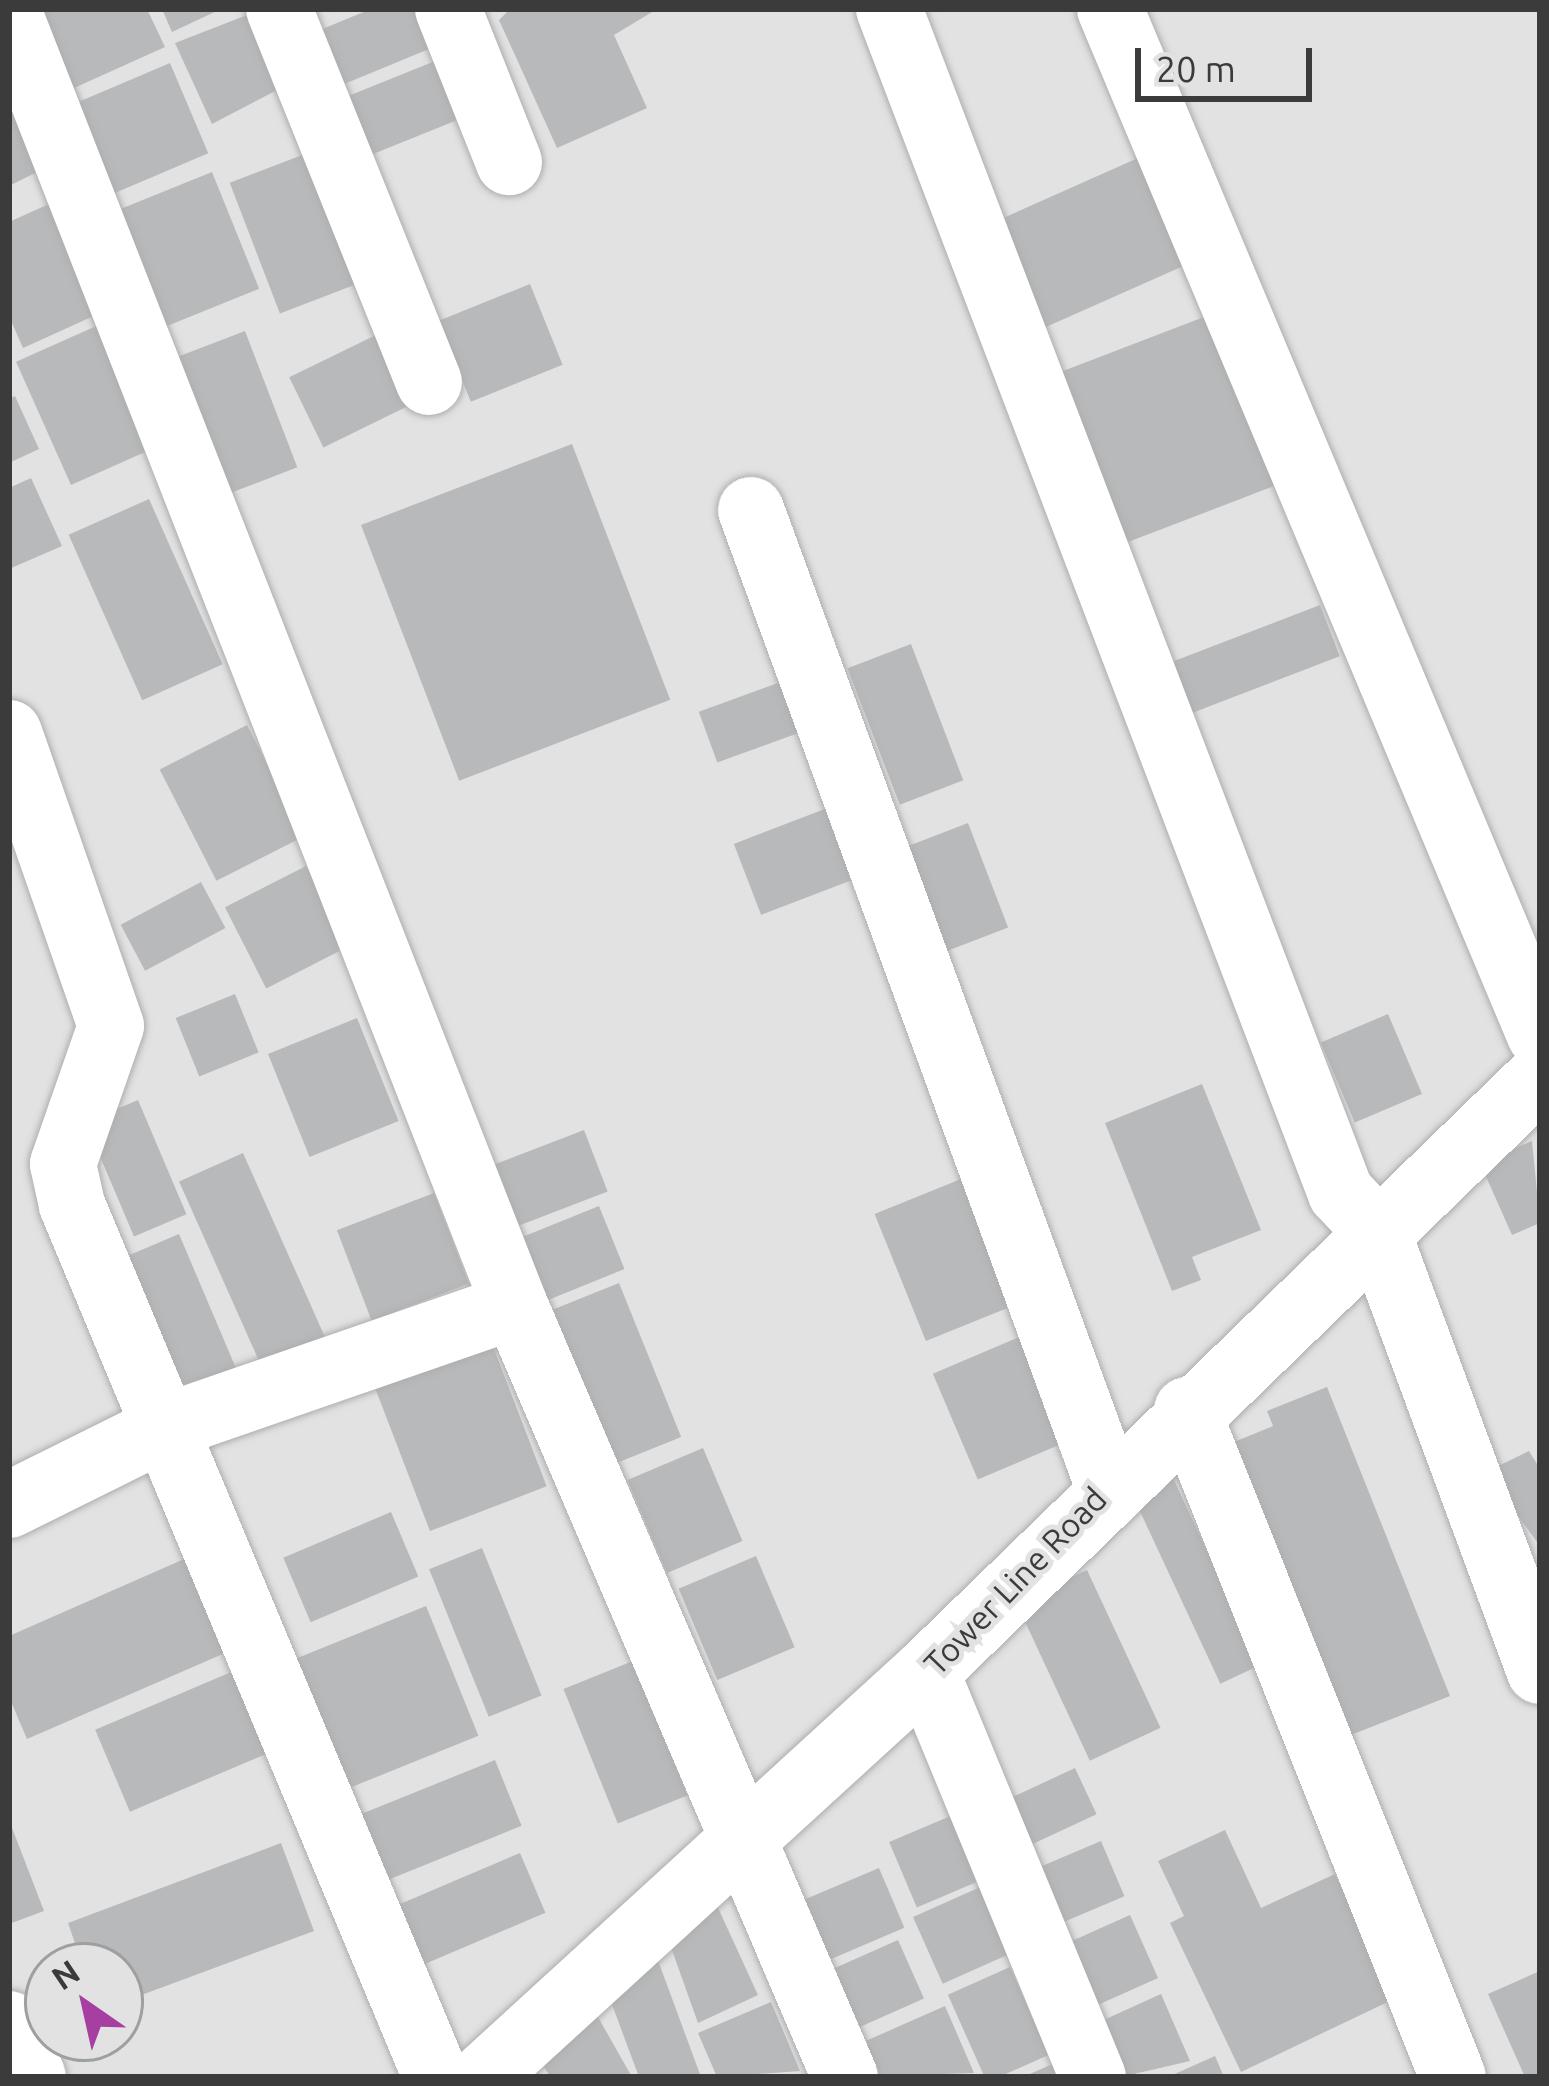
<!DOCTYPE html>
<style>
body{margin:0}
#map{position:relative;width:1549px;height:2086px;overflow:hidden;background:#e2e2e3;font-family:Ubuntu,sans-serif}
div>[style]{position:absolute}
.building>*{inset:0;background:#b8b9ba;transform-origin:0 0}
.roads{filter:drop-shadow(0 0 3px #aeaeaf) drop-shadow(0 0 3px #aeaeaf)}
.minor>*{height:66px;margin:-33px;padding:0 33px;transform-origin:33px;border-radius:33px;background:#fff}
.tertiary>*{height:66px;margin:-33px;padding:0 33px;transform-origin:33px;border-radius:33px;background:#fff}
span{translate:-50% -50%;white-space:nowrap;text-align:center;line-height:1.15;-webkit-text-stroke:10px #e2e2e3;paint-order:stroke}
.street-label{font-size:33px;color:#3b3b3c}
.frame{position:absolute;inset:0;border:12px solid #3b3b3c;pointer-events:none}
.north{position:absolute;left:24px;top:1942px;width:120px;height:120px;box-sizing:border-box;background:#e2e2e3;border:3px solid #9f9fa0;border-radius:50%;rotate:326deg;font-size:33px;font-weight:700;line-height:48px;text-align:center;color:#3b3b3c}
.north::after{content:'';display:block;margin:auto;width:42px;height:54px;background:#a73fa2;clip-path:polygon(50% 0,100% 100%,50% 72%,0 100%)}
.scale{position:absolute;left:1135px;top:48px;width:177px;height:54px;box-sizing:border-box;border:6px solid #3b3b3c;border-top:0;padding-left:15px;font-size:36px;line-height:42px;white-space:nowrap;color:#3b3b3c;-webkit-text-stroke:9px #e2e2e3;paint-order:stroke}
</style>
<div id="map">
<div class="building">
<div style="clip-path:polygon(39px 9px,147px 9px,165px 47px,74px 88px)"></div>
<div style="clip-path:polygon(162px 9px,221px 9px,172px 32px)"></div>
<div style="clip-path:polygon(371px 9px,414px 9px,429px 49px,337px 87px,315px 32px)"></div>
<div style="clip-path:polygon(510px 9px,657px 9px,614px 35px,647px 108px,557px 148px,499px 20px)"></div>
<div style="clip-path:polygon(257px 11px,283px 87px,212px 124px,175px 43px)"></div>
<div style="left:440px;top:59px;width:63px;height:111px;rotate:68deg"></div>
<div style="left:170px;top:63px;width:98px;height:106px;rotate:67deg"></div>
<div style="clip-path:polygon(9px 104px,41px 170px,9px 186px)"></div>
<div style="left:1156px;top:150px;width:117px;height:180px;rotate:66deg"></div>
<div style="left:310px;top:152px;width:140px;height:86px;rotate:69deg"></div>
<div style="left:212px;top:172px;width:126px;height:106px;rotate:68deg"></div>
<div style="clip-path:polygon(60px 199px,109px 309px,23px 348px,9px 316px,9px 222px)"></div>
<div style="left:530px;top:284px;width:87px;height:99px;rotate:68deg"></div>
<div style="left:1209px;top:315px;width:183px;height:166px;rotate:69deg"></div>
<div style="left:112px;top:319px;width:135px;height:105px;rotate:66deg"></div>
<div style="left:245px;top:331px;width:146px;height:79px;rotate:69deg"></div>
<div style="left:380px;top:333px;width:78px;height:101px;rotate:64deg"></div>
<div style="clip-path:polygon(15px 396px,39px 449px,9px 463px,9px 399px)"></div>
<div style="left:572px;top:444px;width:274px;height:226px;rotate:69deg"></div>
<div style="clip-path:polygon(31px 478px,62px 546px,9px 569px,9px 488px)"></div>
<div style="left:149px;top:499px;width:181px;height:88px;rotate:66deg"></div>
<div style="left:1320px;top:605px;width:55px;height:168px;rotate:69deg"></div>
<div style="left:911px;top:644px;width:146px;height:68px;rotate:69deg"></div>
<div style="left:789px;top:679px;width:54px;height:96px;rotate:70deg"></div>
<div style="left:247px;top:725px;width:125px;height:98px;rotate:63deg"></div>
<div style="left:830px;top:807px;width:76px;height:103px;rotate:69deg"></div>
<div style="left:968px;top:823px;width:112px;height:78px;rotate:69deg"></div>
<div style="left:306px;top:866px;width:91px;height:91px;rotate:63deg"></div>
<div style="left:201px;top:882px;width:52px;height:91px;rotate:62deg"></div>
<div style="left:235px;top:994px;width:63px;height:64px;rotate:68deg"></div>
<div style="left:1388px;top:1014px;width:87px;height:73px;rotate:67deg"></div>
<div style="left:357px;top:1018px;width:111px;height:96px;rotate:68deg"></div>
<div style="clip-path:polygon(1202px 1084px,1261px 1230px,1192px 1257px,1201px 1280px,1172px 1291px,1105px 1123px)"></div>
<div style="left:138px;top:1100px;width:124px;height:57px;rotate:67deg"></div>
<div style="left:584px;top:1130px;width:66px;height:101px;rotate:69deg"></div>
<div style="clip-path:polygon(1532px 1141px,1540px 1223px,1512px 1235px,1480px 1163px)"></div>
<div style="left:243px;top:1153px;width:205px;height:70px;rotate:66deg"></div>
<div style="left:971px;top:1175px;width:137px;height:104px;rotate:68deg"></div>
<div style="left:434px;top:1193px;width:97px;height:104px;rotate:69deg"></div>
<div style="left:599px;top:1206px;width:68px;height:101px;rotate:68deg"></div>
<div style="left:179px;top:1234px;width:155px;height:73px;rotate:67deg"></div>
<div style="left:619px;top:1283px;width:166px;height:71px;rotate:68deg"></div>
<div style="left:1024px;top:1335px;width:115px;height:99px;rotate:67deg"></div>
<div style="left:489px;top:1336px;width:161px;height:125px;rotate:69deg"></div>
<div style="clip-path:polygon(1327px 1387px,1450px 1696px,1351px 1735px,1234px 1442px,1273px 1426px,1267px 1411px)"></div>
<div style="left:703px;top:1448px;width:101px;height:82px;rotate:67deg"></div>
<div style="clip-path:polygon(1529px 1451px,1540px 1469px,1540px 1546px,1486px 1472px)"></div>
<div style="left:1166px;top:1463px;width:223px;height:44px;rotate:65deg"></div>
<div style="left:391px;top:1512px;width:70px;height:117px;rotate:67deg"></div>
<div style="left:482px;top:1548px;width:159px;height:57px;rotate:68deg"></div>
<div style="clip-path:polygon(191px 1556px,232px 1650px,27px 1739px,9px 1697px,9px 1636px)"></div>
<div style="left:756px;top:1556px;width:99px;height:84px;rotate:67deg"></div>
<div style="left:1087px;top:1570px;width:174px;height:78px;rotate:65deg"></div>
<div style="left:426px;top:1606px;width:140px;height:144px;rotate:68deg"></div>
<div style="left:633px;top:1661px;width:145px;height:75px;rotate:68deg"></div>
<div style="left:236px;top:1670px;width:89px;height:153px;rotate:67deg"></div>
<div style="left:495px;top:1760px;width:71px;height:153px;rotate:68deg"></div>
<div style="left:1075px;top:1768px;width:51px;height:83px;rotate:65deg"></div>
<div style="left:960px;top:1812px;width:71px;height:77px;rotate:67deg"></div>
<div style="clip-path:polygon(9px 1820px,44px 1911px,9px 1924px)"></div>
<div style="clip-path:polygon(1225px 1830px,1261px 1908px,1335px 1874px,1394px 1999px,1241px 2072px,1170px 1923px,1184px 1916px,1158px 1861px)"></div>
<div style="left:1101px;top:1841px;width:60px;height:73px;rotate:67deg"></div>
<div style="clip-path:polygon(281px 1843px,314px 1931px,120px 2003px,120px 1966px,83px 1966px,68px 1923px)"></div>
<div style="left:520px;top:1853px;width:65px;height:145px;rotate:67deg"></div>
<div style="left:879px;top:1868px;width:65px;height:93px;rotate:67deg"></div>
<div style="left:987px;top:1884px;width:73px;height:81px;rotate:66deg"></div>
<div style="clip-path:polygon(709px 1888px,758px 1995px,698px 2023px,663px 1925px)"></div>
<div style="left:1130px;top:1915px;width:69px;height:71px;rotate:66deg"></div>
<div style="left:898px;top:1940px;width:64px;height:82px;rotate:66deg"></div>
<div style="clip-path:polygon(656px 1955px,701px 2077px,639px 2077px,601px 1975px)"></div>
<div style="left:1010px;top:1967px;width:96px;height:68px;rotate:66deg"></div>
<div style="clip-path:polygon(1540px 1971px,1540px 2077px,1525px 2077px,1488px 1994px)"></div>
<div style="clip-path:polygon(1161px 1994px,1190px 2061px,1121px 2077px,1097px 2023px)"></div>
<div style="clip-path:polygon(771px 2002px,800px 2071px,717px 2077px,698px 2033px)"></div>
<div style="clip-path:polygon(945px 2006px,974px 2073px,854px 2077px,843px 2051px)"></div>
<div style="clip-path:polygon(594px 2010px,632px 2077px,550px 2077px,531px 2044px)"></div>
<div style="clip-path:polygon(1215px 2056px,1224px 2077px,1168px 2077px)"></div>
<div style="clip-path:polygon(1057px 2062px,1064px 2077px,1023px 2077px)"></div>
</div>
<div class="roads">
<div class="minor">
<div style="left:279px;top:9px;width:402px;rotate:68.1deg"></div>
<div style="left:448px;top:9px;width:165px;rotate:68.3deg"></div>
<div style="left:889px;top:9px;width:1267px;rotate:69.11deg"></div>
<div style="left:1341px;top:1193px;width:52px;rotate:46.5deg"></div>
<div style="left:1377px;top:1231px;width:469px;rotate:69.7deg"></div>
<div style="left:1110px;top:9px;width:1112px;rotate:67.26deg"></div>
<div style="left:9px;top:13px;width:1388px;rotate:68.63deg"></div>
<div style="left:515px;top:1306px;width:839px;rotate:66.83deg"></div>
<div style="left:751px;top:510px;width:1038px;rotate:69.89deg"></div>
<div style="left:9px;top:733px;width:310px;rotate:70.8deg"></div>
<div style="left:111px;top:1026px;width:146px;rotate:109.2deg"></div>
<div style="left:63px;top:1164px;width:42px;rotate:77.6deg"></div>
<div style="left:72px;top:1205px;width:945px;rotate:67.34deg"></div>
<div style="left:1187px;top:1410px;width:718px;rotate:68.26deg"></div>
<div style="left:9px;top:1505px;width:178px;rotate:-26.4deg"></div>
<div style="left:168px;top:1426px;width:367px;rotate:-19.1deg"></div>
<div style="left:926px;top:1672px;width:438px;rotate:67.6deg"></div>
<div style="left:9px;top:2024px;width:58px;rotate:65.6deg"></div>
</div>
<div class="tertiary">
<div style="left:483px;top:2077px;width:600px;rotate:-42.43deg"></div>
<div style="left:926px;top:1672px;width:855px;rotate:-44.1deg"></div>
</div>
</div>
<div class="street-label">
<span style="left:1015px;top:1581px;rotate:-46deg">Tower Line Road</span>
</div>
<div class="frame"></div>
<div class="north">N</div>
<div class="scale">20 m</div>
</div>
